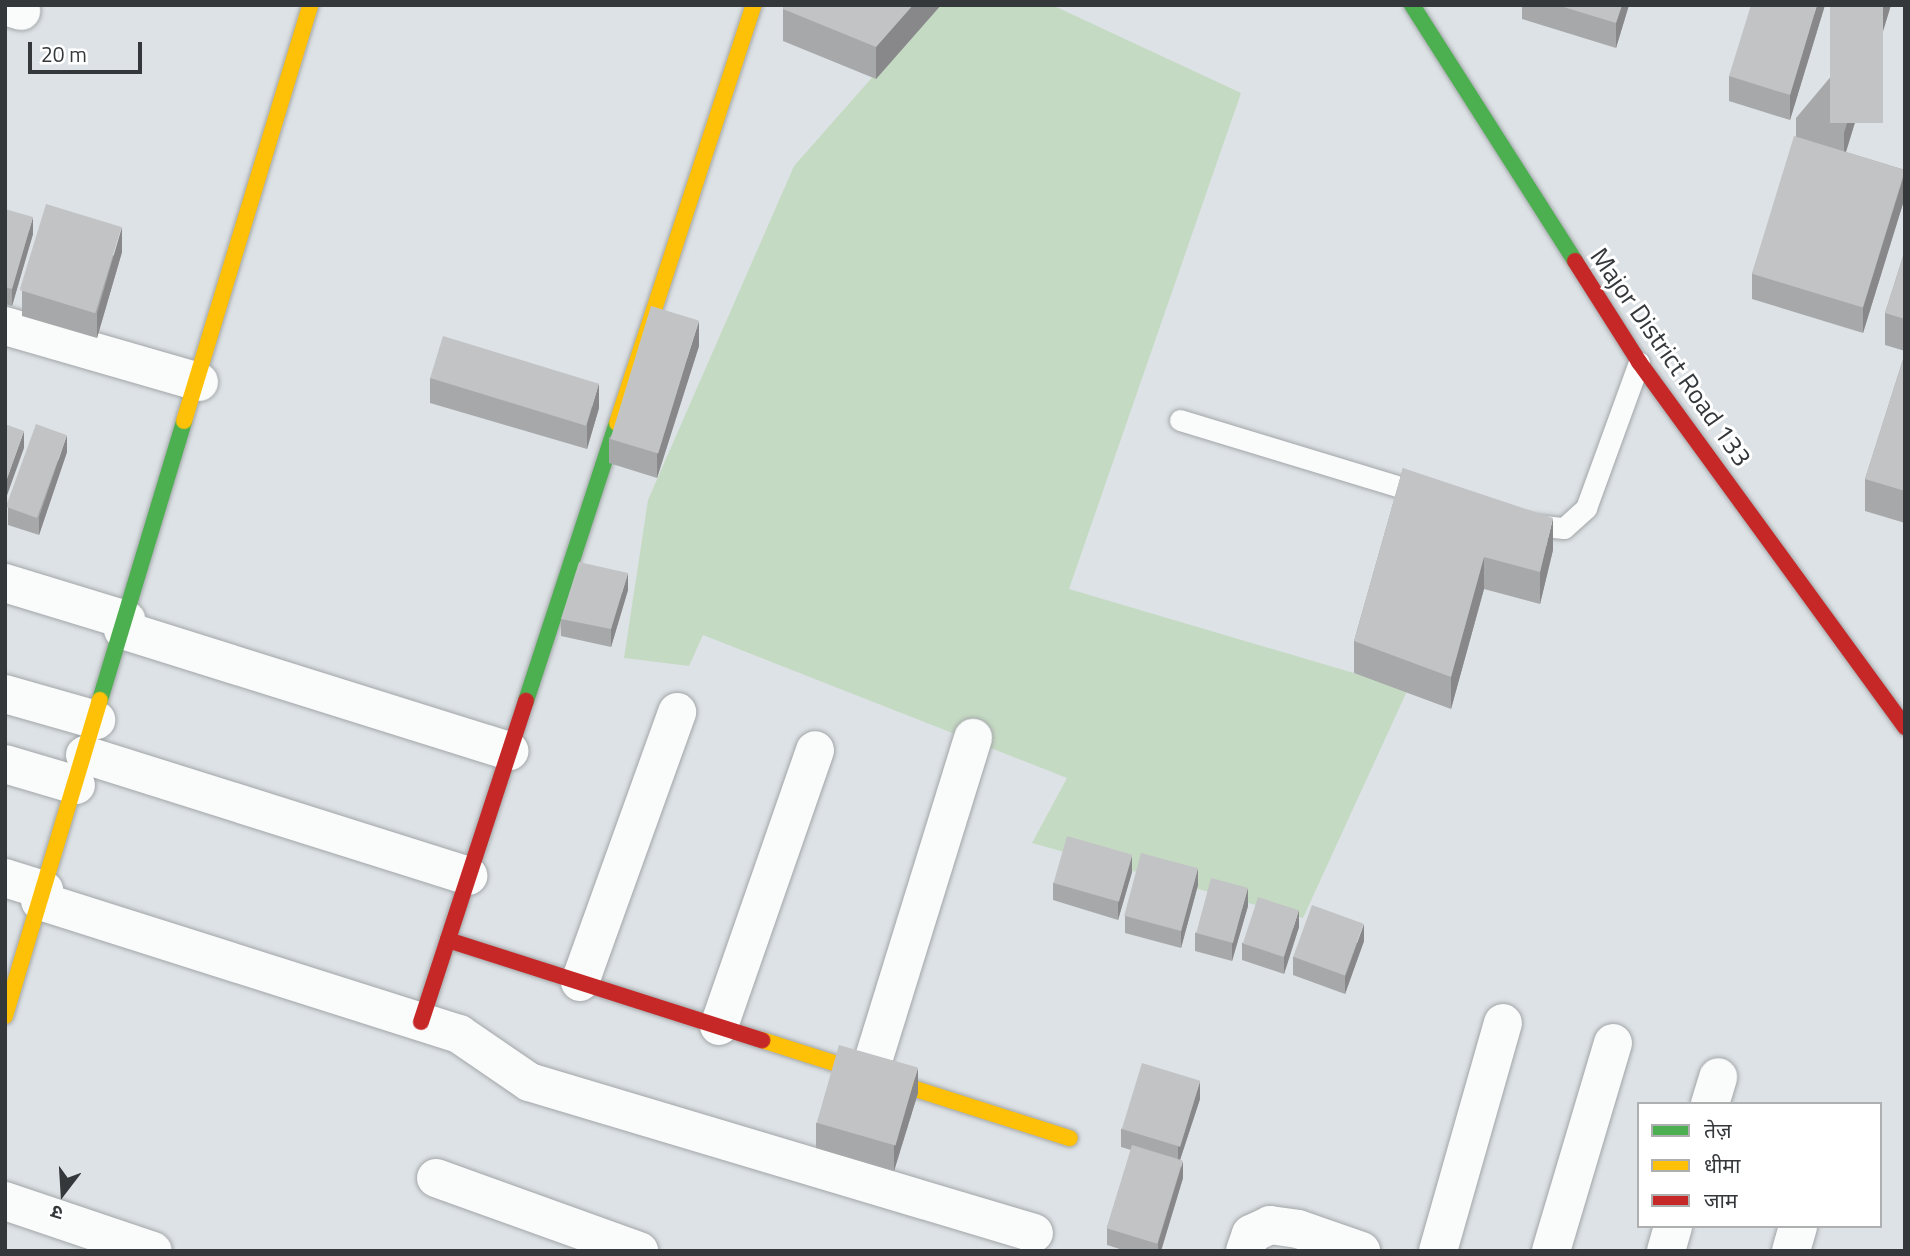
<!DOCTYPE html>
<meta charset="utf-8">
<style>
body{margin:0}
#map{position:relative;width:1910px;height:1256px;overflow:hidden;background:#dde2e6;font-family:"Titillium Web","Noto Sans Devanagari",sans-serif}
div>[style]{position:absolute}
.green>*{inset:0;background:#c5dac3}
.roads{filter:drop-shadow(0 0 2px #a2a6a8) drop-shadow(0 0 2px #a2a6a8)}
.lane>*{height:21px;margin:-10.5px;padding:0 10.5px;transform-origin:10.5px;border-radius:10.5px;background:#fafbfb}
.street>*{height:38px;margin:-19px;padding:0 19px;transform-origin:19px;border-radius:19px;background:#fafbfb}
.fast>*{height:16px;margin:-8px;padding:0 8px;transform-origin:8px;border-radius:8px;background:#4caf50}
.slow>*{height:16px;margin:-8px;padding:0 8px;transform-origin:8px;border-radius:8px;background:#ffc107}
.jam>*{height:16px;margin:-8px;padding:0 8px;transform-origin:8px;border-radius:8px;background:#c62828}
.wall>*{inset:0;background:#a7a8a9}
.shaded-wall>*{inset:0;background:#88888a}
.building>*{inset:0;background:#c2c3c5;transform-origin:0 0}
span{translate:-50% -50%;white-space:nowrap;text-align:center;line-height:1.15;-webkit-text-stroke:6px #fff;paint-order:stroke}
.street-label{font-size:26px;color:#34383b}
.frame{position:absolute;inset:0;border:7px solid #34383b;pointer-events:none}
.legend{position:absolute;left:1637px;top:1102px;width:245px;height:126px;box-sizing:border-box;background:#fff;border:2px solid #aeafb1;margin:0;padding:9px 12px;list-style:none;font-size:21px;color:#34383b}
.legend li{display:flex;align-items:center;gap:14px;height:35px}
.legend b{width:35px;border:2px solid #aeafb1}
.north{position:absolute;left:28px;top:1158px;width:70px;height:70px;-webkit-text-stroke:5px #fff;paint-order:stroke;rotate:197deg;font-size:19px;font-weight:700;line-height:28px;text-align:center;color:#34383b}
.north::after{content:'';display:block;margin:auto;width:24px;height:32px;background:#34383b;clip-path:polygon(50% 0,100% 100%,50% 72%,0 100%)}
.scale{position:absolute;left:28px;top:42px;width:114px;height:32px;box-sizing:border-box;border:4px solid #34383b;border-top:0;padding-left:9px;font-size:21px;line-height:24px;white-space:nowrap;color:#34383b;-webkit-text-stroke:5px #fff;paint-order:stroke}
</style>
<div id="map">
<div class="green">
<div style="clip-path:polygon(936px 5px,1052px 5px,1241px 93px,1069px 589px,1408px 689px,1303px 918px,1032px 843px,1067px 778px,703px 635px,689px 666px,624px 658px,648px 500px,794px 166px)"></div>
</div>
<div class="roads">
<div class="lane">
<div style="left:1180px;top:420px;width:255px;rotate:16.9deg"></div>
<div style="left:1525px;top:524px;width:39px;rotate:6deg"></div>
<div style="left:1564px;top:528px;width:30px;rotate:-42deg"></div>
<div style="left:1586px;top:508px;width:155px;rotate:-70deg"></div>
</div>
<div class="street">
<div style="left:5px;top:6px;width:17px;rotate:17deg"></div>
<div style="left:5px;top:326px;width:202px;rotate:16.1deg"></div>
<div style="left:5px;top:583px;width:127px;rotate:17deg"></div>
<div style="left:123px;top:630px;width:405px;rotate:17.4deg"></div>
<div style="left:5px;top:694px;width:95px;rotate:15.9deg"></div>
<div style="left:85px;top:755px;width:402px;rotate:17.5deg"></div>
<div style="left:5px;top:764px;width:74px;rotate:16.5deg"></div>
<div style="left:5px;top:878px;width:41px;rotate:17.1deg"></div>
<div style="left:40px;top:901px;width:440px;rotate:17.6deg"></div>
<div style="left:459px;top:1034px;width:85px;rotate:34.4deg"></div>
<div style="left:529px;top:1082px;width:527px;rotate:16.65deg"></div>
<div style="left:580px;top:982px;width:287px;rotate:-70.2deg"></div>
<div style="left:719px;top:1026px;width:292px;rotate:-70.8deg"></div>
<div style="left:869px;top:1074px;width:352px;rotate:-72.8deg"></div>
<div style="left:1710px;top:1104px;width:28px;rotate:-73deg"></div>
<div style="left:436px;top:1178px;width:216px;rotate:19.8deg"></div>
<div style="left:5px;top:1201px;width:156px;rotate:18.7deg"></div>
<div style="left:1245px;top:1251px;width:18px;rotate:-71deg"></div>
<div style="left:1251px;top:1234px;width:21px;rotate:-25deg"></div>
<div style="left:1270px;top:1225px;width:28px;rotate:8deg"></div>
<div style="left:1298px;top:1229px;width:67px;rotate:19.2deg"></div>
<div style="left:1438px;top:1251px;width:237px;rotate:-74.1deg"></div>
<div style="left:1551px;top:1251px;width:217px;rotate:-73.4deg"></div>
<div style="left:1666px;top:1251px;width:26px;rotate:-74deg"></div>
<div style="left:1791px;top:1251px;width:26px;rotate:-74deg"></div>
</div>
<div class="fast">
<div style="left:1412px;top:5px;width:303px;rotate:57.5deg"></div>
<div style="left:100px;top:700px;width:291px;rotate:-73.2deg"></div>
<div style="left:526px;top:701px;width:293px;rotate:-71.9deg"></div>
</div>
<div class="slow">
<div style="left:184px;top:421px;width:435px;rotate:-73.1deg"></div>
<div style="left:617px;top:423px;width:440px;rotate:-71.9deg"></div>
<div style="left:5px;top:1016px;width:330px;rotate:-73.3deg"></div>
<div style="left:762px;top:1040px;width:323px;rotate:17.7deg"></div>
</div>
<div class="jam">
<div style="left:1575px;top:261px;width:120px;rotate:57.6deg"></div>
<div style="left:1639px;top:362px;width:452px;rotate:53.9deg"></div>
<div style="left:448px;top:940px;width:330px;rotate:17.7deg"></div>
<div style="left:421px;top:1022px;width:338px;rotate:-71.9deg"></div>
</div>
</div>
<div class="wall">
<div style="clip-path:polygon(784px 5px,941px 5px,876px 79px,783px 41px,783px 9px)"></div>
<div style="clip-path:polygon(1522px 5px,1629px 5px,1616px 48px,1522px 19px)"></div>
<div style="clip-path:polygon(1825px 5px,1790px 120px,1729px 101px,1729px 76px)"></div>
<div style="clip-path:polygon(1891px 5px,1846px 152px,1905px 170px,1905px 197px,1863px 333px,1752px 299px,1752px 274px,1796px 137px,1796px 118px)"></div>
<div style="clip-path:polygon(5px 209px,33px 234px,12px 306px,5px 304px)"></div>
<div style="clip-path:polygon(1905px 250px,1905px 351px,1885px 345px,1885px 313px)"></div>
<div style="clip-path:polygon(122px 252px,97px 338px,22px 316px,22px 291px)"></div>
<div style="clip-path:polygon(699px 346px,657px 478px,609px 463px,609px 438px)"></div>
<div style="clip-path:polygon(1905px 353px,1905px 523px,1865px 511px,1865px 479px)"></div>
<div style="clip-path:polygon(430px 378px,599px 408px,587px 449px,430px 403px)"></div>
<div style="clip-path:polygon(67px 452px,39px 535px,8px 525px,8px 507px)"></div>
<div style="clip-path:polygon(1403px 468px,1553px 550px,1540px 604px,1484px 589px,1451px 709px,1354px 673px,1354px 641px)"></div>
<div style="clip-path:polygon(628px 590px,611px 647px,561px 636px,561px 619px)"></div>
<div style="clip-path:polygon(1132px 872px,1118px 920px,1053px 900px,1053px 883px)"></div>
<div style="clip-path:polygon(1198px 885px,1181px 948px,1125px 933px,1125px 916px)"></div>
<div style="clip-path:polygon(1248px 906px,1232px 961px,1195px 951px,1195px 933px)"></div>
<div style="clip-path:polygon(1299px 927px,1284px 974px,1242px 960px,1242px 943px)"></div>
<div style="clip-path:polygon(1364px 941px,1345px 994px,1293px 975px,1293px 957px)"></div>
<div style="clip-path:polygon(918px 1093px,894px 1171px,816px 1148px,816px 1123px)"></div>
<div style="clip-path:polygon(1200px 1099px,1180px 1160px,1183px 1178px,1161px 1251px,1126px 1251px,1107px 1245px,1107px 1228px,1131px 1150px,1121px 1147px,1121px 1129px)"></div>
</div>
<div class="shaded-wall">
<div style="clip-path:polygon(913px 5px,941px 5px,876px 79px,876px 47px)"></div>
<div style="clip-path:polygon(1622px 5px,1629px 5px,1616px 48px,1616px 23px)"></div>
<div style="clip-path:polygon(1817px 5px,1825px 5px,1790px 120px,1790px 95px)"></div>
<div style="clip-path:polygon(1883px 5px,1891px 5px,1844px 158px,1844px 133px)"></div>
<div style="clip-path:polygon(1905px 172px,1905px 197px,1863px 333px,1863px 308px)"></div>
<div style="clip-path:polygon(33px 217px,33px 234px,12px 306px,12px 289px)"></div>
<div style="clip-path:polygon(122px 227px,122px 252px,97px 338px,97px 313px)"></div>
<div style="clip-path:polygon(699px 321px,699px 346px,657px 478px,657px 453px)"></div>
<div style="clip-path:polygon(599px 383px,599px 408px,587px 449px,587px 424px)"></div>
<div style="clip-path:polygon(24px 431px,24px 448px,5px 501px,5px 484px)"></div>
<div style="clip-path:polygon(67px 435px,67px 452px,39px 535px,39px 517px)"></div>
<div style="clip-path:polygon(1553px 518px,1553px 550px,1540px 604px,1540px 572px)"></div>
<div style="clip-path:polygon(1484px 557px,1484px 589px,1451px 709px,1451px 677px)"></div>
<div style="clip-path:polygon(628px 573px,628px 590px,611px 647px,611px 629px)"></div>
<div style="clip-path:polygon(1132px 855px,1132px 872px,1118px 920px,1118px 902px)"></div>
<div style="clip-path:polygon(1198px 868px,1198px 885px,1181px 948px,1181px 930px)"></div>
<div style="clip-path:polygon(1248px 888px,1248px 906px,1232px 961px,1232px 944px)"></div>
<div style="clip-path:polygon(1299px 910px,1299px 927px,1284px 974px,1284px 957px)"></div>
<div style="clip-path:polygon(1364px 924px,1364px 941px,1345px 994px,1345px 977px)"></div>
<div style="clip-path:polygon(918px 1068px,918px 1093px,894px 1171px,894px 1146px)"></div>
<div style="clip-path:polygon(1200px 1081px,1200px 1099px,1178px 1166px,1178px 1148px)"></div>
<div style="clip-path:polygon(1183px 1161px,1183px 1178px,1161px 1251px,1158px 1251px,1158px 1243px)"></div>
</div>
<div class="building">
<div style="clip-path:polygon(784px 5px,913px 5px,876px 47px,783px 9px)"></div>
<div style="clip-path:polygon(1557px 5px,1622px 5px,1616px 23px)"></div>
<div style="clip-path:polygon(1751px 5px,1817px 5px,1790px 95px,1729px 76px)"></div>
<div style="left:1830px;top:5px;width:53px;height:118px"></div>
<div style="left:1794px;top:136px;width:116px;height:144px;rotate:17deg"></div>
<div style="left:46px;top:204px;width:79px;height:90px;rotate:17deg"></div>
<div style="clip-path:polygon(5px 209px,33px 217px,12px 289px,5px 287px)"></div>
<div style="clip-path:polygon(1905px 250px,1905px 319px,1885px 313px)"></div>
<div style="left:651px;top:306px;width:50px;height:139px;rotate:17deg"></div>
<div style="left:443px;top:336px;width:163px;height:44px;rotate:17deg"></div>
<div style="clip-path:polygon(1905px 353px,1905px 491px,1865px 479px)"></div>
<div style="clip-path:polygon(5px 424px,24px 431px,5px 484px)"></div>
<div style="left:36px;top:424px;width:33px;height:88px;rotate:20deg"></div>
<div style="clip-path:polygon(1403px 468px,1553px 518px,1540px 572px,1484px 557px,1451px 677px,1354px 641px)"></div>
<div style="clip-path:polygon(579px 562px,628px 573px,611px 629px,561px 619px)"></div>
<div style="left:1067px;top:836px;width:68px;height:49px;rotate:16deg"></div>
<div style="left:1141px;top:853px;width:59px;height:65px;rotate:15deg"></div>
<div style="left:1211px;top:878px;width:38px;height:57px;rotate:15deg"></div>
<div style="left:1258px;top:897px;width:43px;height:49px;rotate:18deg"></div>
<div style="left:1312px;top:905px;width:55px;height:55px;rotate:20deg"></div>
<div style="left:839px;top:1045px;width:82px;height:81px;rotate:16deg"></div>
<div style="left:1142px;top:1063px;width:61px;height:69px;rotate:17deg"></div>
<div style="left:1132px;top:1145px;width:53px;height:87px;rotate:17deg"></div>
</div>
<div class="street-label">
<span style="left:1671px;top:357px;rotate:55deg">Major District Road 133</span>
</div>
<div class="frame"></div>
<ul class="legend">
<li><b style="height:9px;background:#4caf50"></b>तेज़</li>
<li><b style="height:9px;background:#ffc107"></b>धीमा</li>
<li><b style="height:9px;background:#c62828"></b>जाम</li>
</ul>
<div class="north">उ</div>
<div class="scale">20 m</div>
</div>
